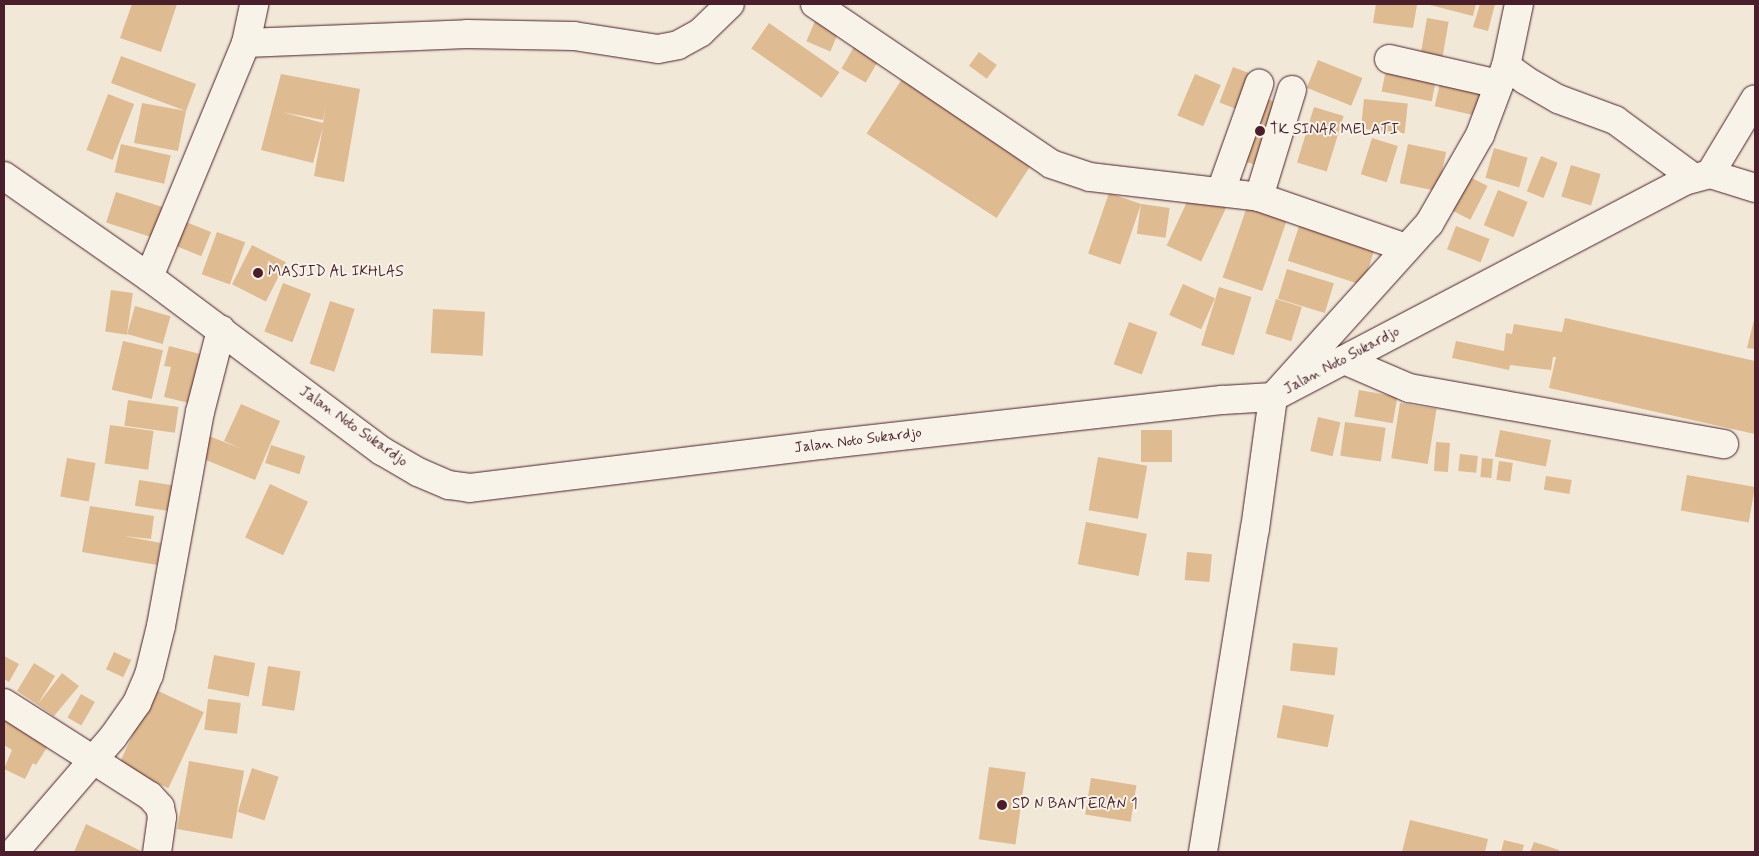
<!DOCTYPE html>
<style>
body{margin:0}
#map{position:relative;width:1759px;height:856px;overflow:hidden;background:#f2e8d7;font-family:Mynerve,sans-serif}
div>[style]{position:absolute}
.building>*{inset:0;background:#dfbb91;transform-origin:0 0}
.roads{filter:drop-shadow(0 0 1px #4a1f2b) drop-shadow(0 0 1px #4a1f2b)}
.minor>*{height:28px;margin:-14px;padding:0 14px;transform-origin:14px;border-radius:14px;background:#f7f3e8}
.dots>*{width:14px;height:14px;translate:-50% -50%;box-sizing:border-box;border:2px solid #f7f3e8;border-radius:50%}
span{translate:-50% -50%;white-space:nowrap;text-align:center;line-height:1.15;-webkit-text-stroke:4px #f7f3e8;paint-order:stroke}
.poi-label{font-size:15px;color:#4a1f2b}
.left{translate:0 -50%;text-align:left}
.street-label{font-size:15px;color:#4a1f2b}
.frame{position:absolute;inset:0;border:5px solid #4a1f2b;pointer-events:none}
</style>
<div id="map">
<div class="building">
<div style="clip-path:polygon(132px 4px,177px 4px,161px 52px,120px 38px)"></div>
<div style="clip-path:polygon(1376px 4px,1417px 5px,1413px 28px,1373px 23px)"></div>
<div style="clip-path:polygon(1426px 4px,1476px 4px,1473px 16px)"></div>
<div style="clip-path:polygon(1480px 4px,1495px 4px,1488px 31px,1473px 27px)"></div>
<div style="left:1427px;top:18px;width:22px;height:44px;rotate:10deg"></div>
<div style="left:815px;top:21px;width:26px;height:22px;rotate:23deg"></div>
<div style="left:769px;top:23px;width:86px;height:31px;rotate:35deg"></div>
<div style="left:855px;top:45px;width:28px;height:27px;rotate:30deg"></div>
<div style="left:979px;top:52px;width:22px;height:17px;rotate:36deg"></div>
<div style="clip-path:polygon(121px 56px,196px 84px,186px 111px,178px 151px,134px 143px,142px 103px,186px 111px,111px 83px)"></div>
<div style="left:1318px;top:60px;width:48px;height:30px;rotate:22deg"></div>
<div style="left:1387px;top:64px;width:51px;height:28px;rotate:11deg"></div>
<div style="left:1233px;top:67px;width:26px;height:38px;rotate:21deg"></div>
<div style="clip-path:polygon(evenodd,281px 74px,360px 89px,344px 182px,314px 176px,323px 127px,313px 163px,261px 150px,281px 74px,326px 107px,323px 123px,282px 112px,323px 120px,326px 107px)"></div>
<div style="left:1195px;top:74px;width:28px;height:45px;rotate:23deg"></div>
<div style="left:902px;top:79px;width:155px;height:65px;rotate:33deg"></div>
<div style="left:1441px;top:79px;width:47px;height:28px;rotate:13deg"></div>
<div style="left:108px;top:94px;width:28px;height:60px;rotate:21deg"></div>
<div style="left:1259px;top:97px;width:22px;height:66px;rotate:16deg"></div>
<div style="left:1364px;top:99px;width:44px;height:30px;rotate:6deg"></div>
<div style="left:1314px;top:107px;width:31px;height:58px;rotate:17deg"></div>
<div style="left:1372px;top:138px;width:27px;height:38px;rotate:17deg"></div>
<div style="left:121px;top:144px;width:51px;height:29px;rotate:13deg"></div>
<div style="left:1408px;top:144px;width:39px;height:40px;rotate:12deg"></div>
<div style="left:1494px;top:148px;width:35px;height:31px;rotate:16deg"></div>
<div style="left:1541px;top:156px;width:18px;height:38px;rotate:22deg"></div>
<div style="left:1571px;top:165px;width:31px;height:33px;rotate:17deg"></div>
<div style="left:1468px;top:176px;width:22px;height:38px;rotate:27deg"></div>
<div style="left:1498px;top:190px;width:32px;height:38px;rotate:22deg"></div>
<div style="left:1192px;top:191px;width:38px;height:60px;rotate:25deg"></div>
<div style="left:116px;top:192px;width:52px;height:32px;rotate:18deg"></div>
<div style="left:1109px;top:193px;width:34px;height:64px;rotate:19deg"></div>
<div style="left:1250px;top:198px;width:42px;height:84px;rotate:19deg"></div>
<div style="left:1141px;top:204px;width:29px;height:30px;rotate:8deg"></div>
<div style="left:1302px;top:217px;width:79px;height:46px;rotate:18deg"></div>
<div style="left:186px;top:222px;width:27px;height:26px;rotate:22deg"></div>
<div style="left:1456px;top:226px;width:36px;height:25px;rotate:21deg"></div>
<div style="left:217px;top:232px;width:30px;height:45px;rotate:20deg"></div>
<div style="left:252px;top:245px;width:38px;height:44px;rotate:27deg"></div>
<div style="left:1287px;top:269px;width:49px;height:31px;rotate:17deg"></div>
<div style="left:283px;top:283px;width:30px;height:52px;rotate:21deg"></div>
<div style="left:1183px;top:284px;width:35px;height:34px;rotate:24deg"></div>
<div style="left:1219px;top:287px;width:34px;height:61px;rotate:17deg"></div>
<div style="left:111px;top:290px;width:22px;height:42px;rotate:8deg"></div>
<div style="left:1276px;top:299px;width:27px;height:36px;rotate:17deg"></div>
<div style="left:330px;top:301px;width:26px;height:66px;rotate:18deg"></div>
<div style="left:135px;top:306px;width:37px;height:29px;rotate:16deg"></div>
<div style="left:433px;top:309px;width:52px;height:44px;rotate:3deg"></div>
<div style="clip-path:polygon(1755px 316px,1755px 349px,1747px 348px)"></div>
<div style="clip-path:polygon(1565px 318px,1755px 361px,1755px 434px,1549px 388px,1556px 357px,1553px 357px,1551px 370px,1510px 365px,1509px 370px,1452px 358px,1456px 341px,1504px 351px,1506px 333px,1512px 334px,1514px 324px,1562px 332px)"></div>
<div style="left:1129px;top:322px;width:30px;height:45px;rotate:20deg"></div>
<div style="left:123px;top:341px;width:41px;height:50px;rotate:13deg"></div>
<div style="clip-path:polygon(169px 346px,204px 355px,193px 404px,164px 397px,171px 367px,164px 366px)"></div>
<div style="left:1359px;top:390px;width:39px;height:27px;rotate:10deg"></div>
<div style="left:128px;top:400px;width:51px;height:26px;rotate:8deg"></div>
<div style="left:1400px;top:403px;width:37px;height:56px;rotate:9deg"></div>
<div style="clip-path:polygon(241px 404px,280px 421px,255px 480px,201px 458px,209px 436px,242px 449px,224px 441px)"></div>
<div style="left:1318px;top:417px;width:23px;height:35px;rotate:13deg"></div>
<div style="left:1345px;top:422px;width:41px;height:34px;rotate:8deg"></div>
<div style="left:110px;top:425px;width:44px;height:39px;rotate:8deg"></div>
<div style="left:1141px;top:430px;width:31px;height:32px"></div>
<div style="left:1500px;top:430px;width:52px;height:27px;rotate:11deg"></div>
<div style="left:1436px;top:442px;width:14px;height:29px;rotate:4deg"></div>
<div style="left:271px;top:445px;width:36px;height:19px;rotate:18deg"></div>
<div style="left:1460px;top:454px;width:18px;height:17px;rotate:6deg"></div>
<div style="left:1098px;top:457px;width:50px;height:54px;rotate:10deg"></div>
<div style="left:67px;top:458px;width:29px;height:39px;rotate:10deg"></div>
<div style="left:1482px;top:458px;width:11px;height:19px;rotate:5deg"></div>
<div style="left:1499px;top:461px;width:14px;height:19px;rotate:8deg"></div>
<div style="left:1687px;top:475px;width:69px;height:36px;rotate:10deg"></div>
<div style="left:1546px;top:476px;width:26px;height:14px;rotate:9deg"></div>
<div style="left:139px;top:480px;width:39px;height:26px;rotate:9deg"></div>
<div style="left:270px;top:484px;width:42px;height:59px;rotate:25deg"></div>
<div style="clip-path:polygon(90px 506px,154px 516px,151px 539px,124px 536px,161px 543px,157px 565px,82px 552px)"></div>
<div style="left:1086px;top:522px;width:62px;height:43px;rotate:11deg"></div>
<div style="left:1187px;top:552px;width:25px;height:28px;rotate:5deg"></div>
<div style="left:1293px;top:643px;width:45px;height:28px;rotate:6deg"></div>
<div style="left:114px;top:652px;width:19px;height:19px;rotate:25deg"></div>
<div style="left:214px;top:655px;width:42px;height:34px;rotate:11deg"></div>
<div style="clip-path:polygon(4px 656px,19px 664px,9px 682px,4px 679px)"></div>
<div style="clip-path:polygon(34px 663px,55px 676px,38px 704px,62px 673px,79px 686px,54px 716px,17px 691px)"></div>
<div style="left:268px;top:666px;width:33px;height:40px;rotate:9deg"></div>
<div style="left:154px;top:689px;width:55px;height:84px;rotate:25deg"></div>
<div style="left:81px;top:694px;width:16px;height:27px;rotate:30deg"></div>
<div style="left:208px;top:699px;width:33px;height:31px;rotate:7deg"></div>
<div style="left:1283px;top:705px;width:52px;height:33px;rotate:11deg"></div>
<div style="clip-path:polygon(11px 712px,53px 738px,36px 765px,33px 763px,25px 779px,4px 769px,12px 750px,4px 745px,4px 723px)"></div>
<div style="left:189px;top:761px;width:56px;height:69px;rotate:10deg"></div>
<div style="left:989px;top:767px;width:37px;height:73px;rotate:8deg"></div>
<div style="left:252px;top:768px;width:28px;height:46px;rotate:18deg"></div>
<div style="left:1091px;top:778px;width:46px;height:37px;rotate:9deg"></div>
<div style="clip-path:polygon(1410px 820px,1488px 839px,1485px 852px,1402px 852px)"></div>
<div style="clip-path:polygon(86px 824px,125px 843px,143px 852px,74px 852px)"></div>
<div style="clip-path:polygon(1504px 840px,1524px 845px,1522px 852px,1501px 852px)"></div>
<div style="clip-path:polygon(1534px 842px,1559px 850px,1558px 852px,1530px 852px)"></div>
</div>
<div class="roads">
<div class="minor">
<div style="left:815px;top:4px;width:285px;rotate:34.1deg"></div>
<div style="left:1051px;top:164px;width:41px;rotate:18.4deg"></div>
<div style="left:1090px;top:177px;width:170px;rotate:6.7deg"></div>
<div style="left:1259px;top:197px;width:156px;rotate:19.1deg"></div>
<div style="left:1519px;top:4px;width:63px;rotate:101.8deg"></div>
<div style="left:1506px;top:66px;width:24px;rotate:36deg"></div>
<div style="left:1525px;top:80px;width:38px;rotate:30deg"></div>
<div style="left:1558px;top:99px;width:61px;rotate:20.2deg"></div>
<div style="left:1615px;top:120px;width:98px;rotate:36.3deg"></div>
<div style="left:246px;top:43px;width:221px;rotate:-2.3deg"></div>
<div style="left:467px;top:34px;width:107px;rotate:1.1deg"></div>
<div style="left:574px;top:36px;width:85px;rotate:8.8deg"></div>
<div style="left:658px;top:49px;width:20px;rotate:-11deg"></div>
<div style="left:678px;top:45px;width:26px;rotate:-29deg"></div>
<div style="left:701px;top:32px;width:40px;rotate:-44deg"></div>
<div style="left:1389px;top:59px;width:113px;rotate:12.8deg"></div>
<div style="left:1710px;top:174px;width:87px;rotate:-59deg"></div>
<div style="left:4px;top:176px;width:177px;rotate:34.9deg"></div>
<div style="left:149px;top:277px;width:291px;rotate:36.8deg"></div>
<div style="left:382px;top:451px;width:42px;rotate:30.3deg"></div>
<div style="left:418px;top:472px;width:34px;rotate:23deg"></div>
<div style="left:449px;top:485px;width:21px;rotate:8deg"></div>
<div style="left:470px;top:488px;width:353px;rotate:-7deg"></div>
<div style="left:820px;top:445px;width:406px;rotate:-6.4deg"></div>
<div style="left:1223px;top:400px;width:50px;rotate:-3.4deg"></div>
<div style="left:1273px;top:397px;width:464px;rotate:-27.7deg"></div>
<div style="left:1684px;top:181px;width:27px;rotate:-15deg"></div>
<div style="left:1710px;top:174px;width:47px;rotate:17.3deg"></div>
<div style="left:1221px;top:191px;width:114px;rotate:-70.4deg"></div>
<div style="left:1259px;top:197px;width:112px;rotate:-72.9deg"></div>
<div style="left:149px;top:277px;width:253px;rotate:-67.5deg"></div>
<div style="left:246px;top:43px;width:40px;rotate:-78deg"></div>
<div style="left:1344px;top:360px;width:71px;rotate:23.3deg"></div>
<div style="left:1409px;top:388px;width:320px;rotate:10.1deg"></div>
<div style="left:4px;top:703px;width:173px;rotate:32.5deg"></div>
<div style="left:150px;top:796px;width:15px;rotate:48deg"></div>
<div style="left:160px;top:807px;width:10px;rotate:79deg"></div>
<div style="left:162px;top:817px;width:35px;rotate:98deg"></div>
<div style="left:14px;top:852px;width:152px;rotate:-49.3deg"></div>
<div style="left:113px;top:737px;width:42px;rotate:-54.8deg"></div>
<div style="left:137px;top:703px;width:30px;rotate:-67deg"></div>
<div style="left:149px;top:675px;width:50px;rotate:-76.2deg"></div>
<div style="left:161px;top:626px;width:218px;rotate:-79.7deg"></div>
<div style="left:200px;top:412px;width:85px;rotate:-75.6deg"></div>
<div style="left:1203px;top:852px;width:327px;rotate:-80.9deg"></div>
<div style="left:1255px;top:529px;width:133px;rotate:-82.2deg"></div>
<div style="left:1273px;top:397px;width:233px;rotate:-48deg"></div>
<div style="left:1429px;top:224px;width:103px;rotate:-60.2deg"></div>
<div style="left:1480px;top:135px;width:74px;rotate:-69.4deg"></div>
</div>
</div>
<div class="dots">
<div style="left:1260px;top:131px;background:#4a1f2b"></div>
<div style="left:258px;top:273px;background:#4a1f2b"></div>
<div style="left:1002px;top:805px;background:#4a1f2b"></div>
</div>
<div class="poi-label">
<span class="left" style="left:1270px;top:131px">TK SINAR MELATI</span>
<span class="left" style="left:268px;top:273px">MASJID AL IKHLAS</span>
<span class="left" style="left:1012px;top:805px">SD N BANTERAN 1</span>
</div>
<div class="street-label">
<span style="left:1342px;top:361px;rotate:-28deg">Jalan Noto Sukardjo</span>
<span style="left:353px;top:427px;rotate:35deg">Jalan Noto Sukardjo</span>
<span style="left:858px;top:441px;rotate:-7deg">Jalan Noto Sukardjo</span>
</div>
<div class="frame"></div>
</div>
